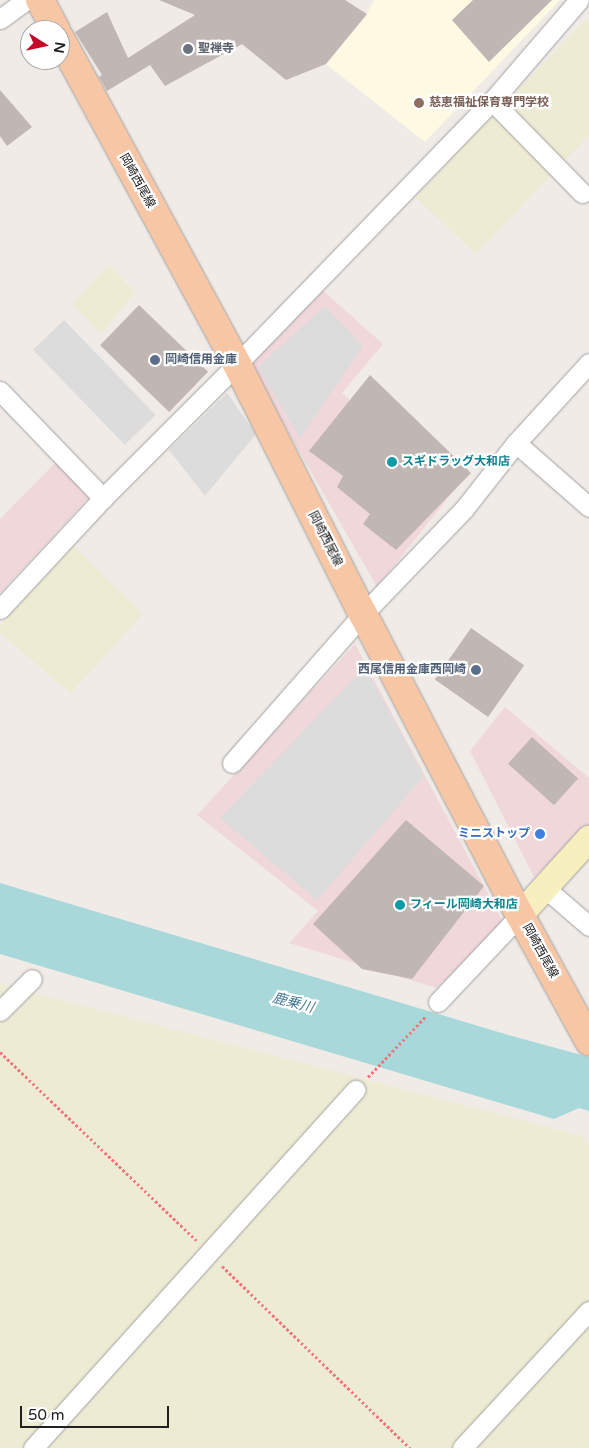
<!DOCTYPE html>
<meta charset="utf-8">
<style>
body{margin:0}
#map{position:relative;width:589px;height:1448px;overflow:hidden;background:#f0ebe7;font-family:"Varela Round","Noto Sans JP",sans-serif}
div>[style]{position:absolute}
.commercial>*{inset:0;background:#efd7da}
.education>*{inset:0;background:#fdf9e2}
.farmland>*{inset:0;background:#edebd3}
.parking>*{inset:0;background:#dcdcdc;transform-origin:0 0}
.water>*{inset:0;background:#a9d8db}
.building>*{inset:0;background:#c0b6b3;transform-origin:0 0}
.path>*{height:3px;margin-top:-1.5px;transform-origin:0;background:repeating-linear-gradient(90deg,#f3757c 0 2.5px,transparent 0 5px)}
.roads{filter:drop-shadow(0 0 1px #a1a1a1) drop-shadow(0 0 1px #a1a1a1)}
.street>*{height:19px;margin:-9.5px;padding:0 9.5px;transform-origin:9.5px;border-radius:9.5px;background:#fff}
.secondary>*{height:26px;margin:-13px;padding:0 13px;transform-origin:13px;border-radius:13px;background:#f7f0be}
.primary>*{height:28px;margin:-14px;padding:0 14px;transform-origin:14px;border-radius:14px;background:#f7c6a4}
.dots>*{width:14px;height:14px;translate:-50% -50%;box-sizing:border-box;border:2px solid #fff;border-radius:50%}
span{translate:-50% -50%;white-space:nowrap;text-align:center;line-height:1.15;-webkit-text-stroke:4.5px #fff;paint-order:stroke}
.worship-label{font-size:12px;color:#5b616d;font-weight:700}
.left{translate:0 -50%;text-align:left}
.education-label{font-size:12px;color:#785e54;font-weight:700}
.street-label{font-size:12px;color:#202020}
.service-label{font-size:12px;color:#4e5e75;font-weight:700}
.right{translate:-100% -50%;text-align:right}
.culture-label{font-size:12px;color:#0d838f;font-weight:700}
.shop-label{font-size:12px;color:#366cbe;font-weight:700}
.water-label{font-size:14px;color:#477a94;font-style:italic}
.north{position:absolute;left:20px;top:20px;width:50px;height:50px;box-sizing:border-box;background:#fff;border:1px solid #a6a6a6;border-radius:50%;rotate:100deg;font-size:14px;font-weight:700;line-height:20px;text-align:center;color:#202020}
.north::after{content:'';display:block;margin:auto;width:18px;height:22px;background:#c50a29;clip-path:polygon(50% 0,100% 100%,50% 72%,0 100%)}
.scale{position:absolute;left:20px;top:1406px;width:149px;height:22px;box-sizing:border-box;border:2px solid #202020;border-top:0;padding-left:6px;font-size:15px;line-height:18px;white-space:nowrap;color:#202020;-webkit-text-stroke:4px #fff;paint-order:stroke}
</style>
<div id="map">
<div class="commercial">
<div style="clip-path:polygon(321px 289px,383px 344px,342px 393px,452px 493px,377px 587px,248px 362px)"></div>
<div style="clip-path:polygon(62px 456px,96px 490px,0 593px,0 519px)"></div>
<div style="clip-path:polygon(355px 644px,503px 922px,437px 988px,289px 943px,318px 911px,197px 815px)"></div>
<div style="clip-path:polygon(505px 707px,589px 778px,589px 825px,534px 877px,470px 751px)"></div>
</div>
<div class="education">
<div style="clip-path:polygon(374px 0,560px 0,425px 142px,326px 64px,367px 14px)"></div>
</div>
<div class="farmland">
<div style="clip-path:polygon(586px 19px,589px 22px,589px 135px,476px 254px,415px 197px)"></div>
<div style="clip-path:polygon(109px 265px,135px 292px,101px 334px,72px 304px)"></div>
<div style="clip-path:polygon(73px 545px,143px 614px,71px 693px,0 633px,0 625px)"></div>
<div style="clip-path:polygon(0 984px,583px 1136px,589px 1146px,589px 1448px,0 1448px)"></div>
</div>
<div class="parking">
<div style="clip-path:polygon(325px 306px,363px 346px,300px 438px,258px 367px)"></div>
<div style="left:64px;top:320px;width:132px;height:43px;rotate:46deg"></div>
<div style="clip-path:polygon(227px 393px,256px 434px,205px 496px,169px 450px)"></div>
<div style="clip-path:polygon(365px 667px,424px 776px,317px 900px,220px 818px)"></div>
</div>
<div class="water">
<div style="clip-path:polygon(0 883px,512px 1036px,589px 1057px,589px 1111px,579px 1108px,554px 1119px,0 954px)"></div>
</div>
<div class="building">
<div style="clip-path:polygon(159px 0,345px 0,367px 14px,326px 64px,286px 80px,242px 44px,165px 86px,150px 65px,107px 91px,99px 77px,102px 75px,75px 32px,107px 12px,128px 58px,195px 15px)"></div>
<div style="clip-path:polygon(473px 0,552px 0,489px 62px,452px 20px)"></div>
<div style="clip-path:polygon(0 90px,32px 127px,7px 146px,0 136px)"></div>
<div style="left:139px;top:305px;width:96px;height:56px;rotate:44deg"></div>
<div style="clip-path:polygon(370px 375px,471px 473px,396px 550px,363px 524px,370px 514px,337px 487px,343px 476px,309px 451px)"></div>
<div style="left:471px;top:628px;width:65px;height:63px;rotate:35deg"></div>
<div style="left:532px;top:737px;width:62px;height:36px;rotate:42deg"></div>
<div style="clip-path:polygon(406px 820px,484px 886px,412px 979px,362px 969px,313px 924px)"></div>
</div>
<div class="path">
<div style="left:0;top:1052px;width:272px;rotate:43.8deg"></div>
<div style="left:368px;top:1077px;width:84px;rotate:-46.4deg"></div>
<div style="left:222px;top:1266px;width:262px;rotate:44.1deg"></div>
</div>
<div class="roads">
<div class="street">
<div style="left:0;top:19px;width:32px;rotate:-36deg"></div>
<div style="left:492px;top:101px;width:129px;rotate:45.6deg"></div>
<div style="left:0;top:391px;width:149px;rotate:46.1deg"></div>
<div style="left:516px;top:443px;width:97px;rotate:41.2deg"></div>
<div style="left:0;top:609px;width:151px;rotate:-47.1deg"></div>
<div style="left:103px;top:498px;width:190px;rotate:-45deg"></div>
<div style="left:237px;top:364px;width:366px;rotate:-45.9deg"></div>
<div style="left:492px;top:101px;width:133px;rotate:-49.3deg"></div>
<div style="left:232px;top:763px;width:198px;rotate:-48.7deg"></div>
<div style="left:363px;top:614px;width:146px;rotate:-46.1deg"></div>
<div style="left:464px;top:509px;width:84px;rotate:-51.8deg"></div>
<div style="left:516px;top:443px;width:108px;rotate:-47.6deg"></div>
<div style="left:545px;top:888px;width:58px;rotate:40.8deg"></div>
<div style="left:438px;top:1002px;width:120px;rotate:-46.7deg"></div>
<div style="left:0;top:1011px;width:45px;rotate:-45deg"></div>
<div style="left:33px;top:1448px;width:482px;rotate:-48deg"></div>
<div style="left:462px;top:1448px;width:187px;rotate:-47.2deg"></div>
</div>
<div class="secondary">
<div style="left:520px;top:915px;width:103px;rotate:-47.8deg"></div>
</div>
<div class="primary">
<div style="left:40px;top:0;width:34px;rotate:62deg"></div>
<div style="left:60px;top:38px;width:371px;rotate:61.5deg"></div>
<div style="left:237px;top:364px;width:280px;rotate:63.3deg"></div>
<div style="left:363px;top:614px;width:339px;rotate:62.5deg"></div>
<div style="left:520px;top:915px;width:144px;rotate:61.3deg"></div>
</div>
</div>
<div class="dots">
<div style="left:188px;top:49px;background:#6b7280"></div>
<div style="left:419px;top:103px;background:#8d6e63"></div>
<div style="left:155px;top:360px;background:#5c6f8a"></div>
<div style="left:392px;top:462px;background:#0f9aa8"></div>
<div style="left:476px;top:670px;background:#5c6f8a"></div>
<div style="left:540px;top:834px;background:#3f7fe0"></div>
<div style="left:400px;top:905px;background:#0f9aa8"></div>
</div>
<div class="worship-label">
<span class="left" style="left:198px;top:49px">聖禅寺</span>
</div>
<div class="education-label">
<span class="left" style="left:429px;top:103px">慈恵福祉保育専門学校</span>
</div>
<div class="street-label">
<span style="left:137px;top:181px;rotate:61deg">岡崎西尾線</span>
<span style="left:325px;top:539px;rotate:63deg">岡崎西尾線</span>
<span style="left:540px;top:951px;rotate:61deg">岡崎西尾線</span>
</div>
<div class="service-label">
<span class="left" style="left:165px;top:360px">岡崎信用金庫</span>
<span class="right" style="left:466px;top:670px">西尾信用金庫西岡崎</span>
</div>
<div class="culture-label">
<span class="left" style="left:402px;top:462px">スギドラッグ大和店</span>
<span class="left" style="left:410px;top:905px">フィール岡崎大和店</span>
</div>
<div class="shop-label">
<span class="right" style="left:530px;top:834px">ミニストップ</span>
</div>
<div class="water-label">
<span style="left:293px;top:1003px;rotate:15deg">鹿乗川</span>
</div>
<div class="north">N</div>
<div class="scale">50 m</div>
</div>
